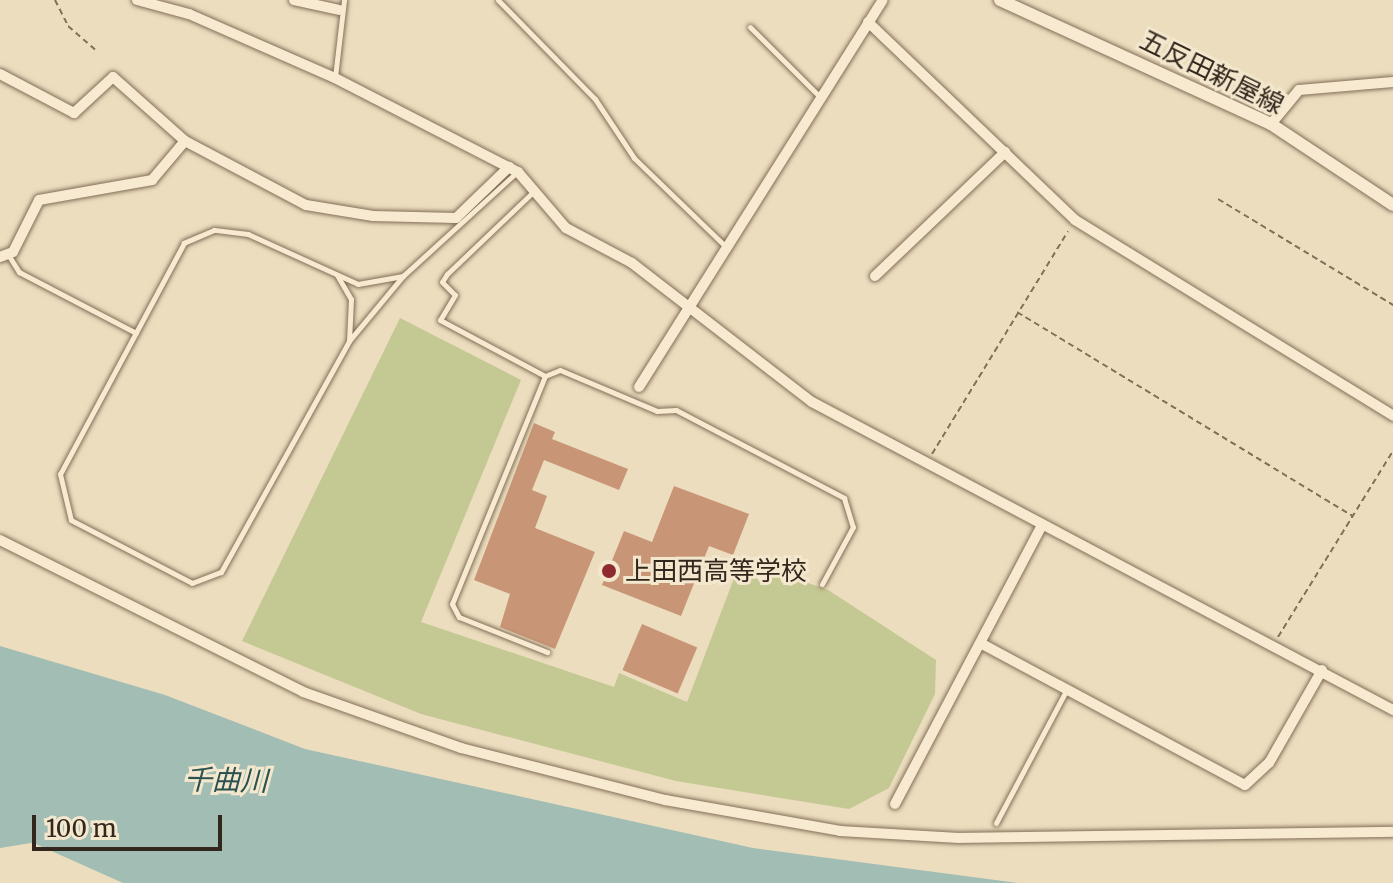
<!DOCTYPE html>
<meta charset="utf-8">
<style>
body{margin:0}
#map{position:relative;width:1393px;height:883px;overflow:hidden;background:#ebddbe;font-family:Merriweather,"Noto Sans JP",serif}
div>[style]{position:absolute}
.green>*{inset:0;background:#c4c893}
.water>*{inset:0;background:#a2bdb4}
.river>*{height:22px;margin:-11px;padding:0 11px;transform-origin:11px;border-radius:11px;background:#a2bdb4}
.building>*{inset:0;background:#c89676;transform-origin:0 0}
.path>*{height:2px;margin-top:-1px;transform-origin:0;background:repeating-linear-gradient(90deg,#836e58 0 6px,transparent 0 10px)}
.roads{filter:drop-shadow(0 0 2px #836e58) drop-shadow(0 0 2px #836e58)}
.service>*{height:5px;margin:-2.5px;padding:0 2.5px;transform-origin:2.5px;border-radius:2.5px;background:#f7ead1}
.minor>*{height:10px;margin:-5px;padding:0 5px;transform-origin:5px;border-radius:5px;background:#f7ead1}
.tertiary>*{height:12px;margin:-6px;padding:0 6px;transform-origin:6px;border-radius:6px;background:#f7ead1}
.dots>*{width:22px;height:22px;translate:-50% -50%;box-sizing:border-box;border:4px solid #f3e7ce;border-radius:50%}
span{translate:-50% -50%;white-space:nowrap;text-align:center;line-height:1.15;-webkit-text-stroke:6px #f3e7ce;paint-order:stroke}
.street-label{font-size:26px;color:#33261c}
.poi-label{font-size:26px;color:#33261c}
.left{translate:0 -50%;text-align:left}
.water-label{font-size:28px;color:#2c524f;font-style:italic}
.scale{position:absolute;left:32px;top:815px;width:190px;height:36px;box-sizing:border-box;border:4px solid #33261c;border-top:0;padding-left:10px;font-size:24px;line-height:28px;white-space:nowrap;color:#33261c;-webkit-text-stroke:6px #f3e7ce;paint-order:stroke}
</style>
<div id="map">
<div class="green">
<div style="clip-path:polygon(400px 318px,521px 380px,421px 622px,614px 687px,619px 673px,687px 702px,736px 573px,754px 564px,828px 590px,936px 660px,935px 694px,889px 788px,849px 809px,676px 781px,421px 714px,242px 641px)"></div>
</div>
<div class="water">
<div style="clip-path:polygon(0 646px,165px 695px,305px 749px,753px 848px,1018px 883px,123px 883px,0 828px)"></div>
</div>
<div class="river">
<div style="left:0;top:837px;width:43px;rotate:-9.5deg"></div>
</div>
<div class="building">
<div style="clip-path:polygon(534px 423px,555px 432px,552px 439px,628px 469px,619px 490px,544px 460px,532px 490px,547px 496px,535px 528px,595px 552px,555px 649px,500px 627px,510px 594px,474px 580px)"></div>
<div style="clip-path:polygon(674px 486px,749px 514px,733px 555px,709px 546px,681px 616px,602px 585px,624px 531px,652px 542px)"></div>
<div style="left:642px;top:624px;width:60px;height:50px;rotate:23deg"></div>
</div>
<div class="path">
<div style="left:55px;top:0;width:29px;rotate:63deg"></div>
<div style="left:68px;top:26px;width:40px;rotate:41deg"></div>
<div style="left:1218px;top:199px;width:205px;rotate:31.2deg"></div>
<div style="left:1017px;top:312px;width:393px;rotate:31.3deg"></div>
<div style="left:932px;top:454px;width:261px;rotate:-58.6deg"></div>
<div style="left:1278px;top:637px;width:219px;rotate:-58.3deg"></div>
</div>
<div class="roads">
<div class="service">
<div style="left:498px;top:0;width:139px;rotate:45.6deg"></div>
<div style="left:595px;top:99px;width:71px;rotate:56.5deg"></div>
<div style="left:634px;top:158px;width:127px;rotate:44deg"></div>
<div style="left:750px;top:27px;width:98px;rotate:45deg"></div>
<div style="left:335px;top:77px;width:78px;rotate:-83.3deg"></div>
<div style="left:535px;top:190px;width:122px;rotate:136.3deg"></div>
<div style="left:447px;top:274px;width:9px;rotate:122deg"></div>
<div style="left:442px;top:282px;width:18px;rotate:45deg"></div>
<div style="left:455px;top:295px;width:29px;rotate:121deg"></div>
<div style="left:440px;top:320px;width:119px;rotate:28.1deg"></div>
<div style="left:545px;top:376px;width:16px;rotate:-22deg"></div>
<div style="left:560px;top:370px;width:105px;rotate:22.9deg"></div>
<div style="left:657px;top:411px;width:19px;rotate:-3deg"></div>
<div style="left:676px;top:410px;width:190px;rotate:27.6deg"></div>
<div style="left:844px;top:498px;width:30px;rotate:73deg"></div>
<div style="left:853px;top:527px;width:65px;rotate:118.5deg"></div>
<div style="left:9px;top:256px;width:19px;rotate:58deg"></div>
<div style="left:19px;top:272px;width:132px;rotate:27.5deg"></div>
<div style="left:337px;top:275px;width:28px;rotate:60deg"></div>
<div style="left:351px;top:299px;width:42px;rotate:92.7deg"></div>
<div style="left:403px;top:276px;width:46px;rotate:169.9deg"></div>
<div style="left:358px;top:284px;width:121px;rotate:-155.6deg"></div>
<div style="left:248px;top:234px;width:34px;rotate:-173deg"></div>
<div style="left:214px;top:230px;width:33px;rotate:157deg"></div>
<div style="left:184px;top:243px;width:262px;rotate:118.2deg"></div>
<div style="left:60px;top:474px;width:47px;rotate:76.6deg"></div>
<div style="left:71px;top:520px;width:136px;rotate:27.5deg"></div>
<div style="left:192px;top:583px;width:31px;rotate:-21deg"></div>
<div style="left:221px;top:572px;width:264px;rotate:-61deg"></div>
<div style="left:349px;top:341px;width:85px;rotate:-50.3deg"></div>
<div style="left:403px;top:276px;width:154px;rotate:-42.4deg"></div>
<div style="left:545px;top:376px;width:246px;rotate:112.2deg"></div>
<div style="left:452px;top:604px;width:15px;rotate:62deg"></div>
<div style="left:459px;top:617px;width:95px;rotate:21.7deg"></div>
<div style="left:996px;top:823px;width:152px;rotate:-62.1deg"></div>
</div>
<div class="minor">
<div style="left:137px;top:0;width:54px;rotate:15.1deg"></div>
<div style="left:189px;top:14px;width:159px;rotate:23.7deg"></div>
<div style="left:335px;top:78px;width:206px;rotate:27.2deg"></div>
<div style="left:518px;top:172px;width:74px;rotate:49.4deg"></div>
<div style="left:566px;top:228px;width:75px;rotate:27.9deg"></div>
<div style="left:632px;top:263px;width:227px;rotate:37.7deg"></div>
<div style="left:812px;top:402px;width:658px;rotate:27.93deg"></div>
<div style="left:294px;top:0;width:46px;rotate:12.5deg"></div>
<div style="left:868px;top:22px;width:286px;rotate:43.7deg"></div>
<div style="left:1075px;top:220px;width:374px;rotate:31.6deg"></div>
<div style="left:0;top:74px;width:84px;rotate:27.8deg"></div>
<div style="left:74px;top:113px;width:53px;rotate:-42.7deg"></div>
<div style="left:113px;top:77px;width:96px;rotate:41.6deg"></div>
<div style="left:1271px;top:124px;width:44px;rotate:-50.5deg"></div>
<div style="left:1299px;top:90px;width:94px;rotate:-4.9deg"></div>
<div style="left:0;top:257px;width:14px;rotate:-21deg"></div>
<div style="left:13px;top:252px;width:58px;rotate:-63.4deg"></div>
<div style="left:39px;top:200px;width:115px;rotate:-10deg"></div>
<div style="left:152px;top:180px;width:51px;rotate:-49.8deg"></div>
<div style="left:185px;top:141px;width:137px;rotate:27.9deg"></div>
<div style="left:306px;top:205px;width:68px;rotate:9.3deg"></div>
<div style="left:373px;top:216px;width:83px;rotate:1.4deg"></div>
<div style="left:456px;top:218px;width:74px;rotate:-43.9deg"></div>
<div style="left:875px;top:276px;width:180px;rotate:-43.6deg"></div>
<div style="left:639px;top:387px;width:457px;rotate:-57.8deg"></div>
<div style="left:0;top:540px;width:339px;rotate:26.6deg"></div>
<div style="left:303px;top:692px;width:168px;rotate:19.5deg"></div>
<div style="left:461px;top:748px;width:211px;rotate:14.3deg"></div>
<div style="left:665px;top:800px;width:178px;rotate:10deg"></div>
<div style="left:840px;top:831px;width:119px;rotate:3.4deg"></div>
<div style="left:959px;top:838px;width:434px;rotate:-0.8deg"></div>
<div style="left:982px;top:644px;width:298px;rotate:28.2deg"></div>
<div style="left:1245px;top:785px;width:33px;rotate:-43deg"></div>
<div style="left:1269px;top:763px;width:107px;rotate:-60.3deg"></div>
<div style="left:895px;top:804px;width:315px;rotate:-62.2deg"></div>
</div>
<div class="tertiary">
<div style="left:1000px;top:0;width:298px;rotate:24.6deg"></div>
<div style="left:1271px;top:124px;width:146px;rotate:33.6deg"></div>
</div>
</div>
<div class="dots">
<div style="left:609px;top:571px;background:#8f2b2e"></div>
</div>
<div class="street-label">
<span style="left:1212px;top:72px;rotate:26deg">五反田新屋線</span>
</div>
<div class="poi-label">
<span class="left" style="left:625px;top:571px">上田西高等学校</span>
</div>
<div class="water-label">
<span style="left:226px;top:780px;rotate:1deg">千曲川</span>
</div>
<div class="scale">100 m</div>
</div>
